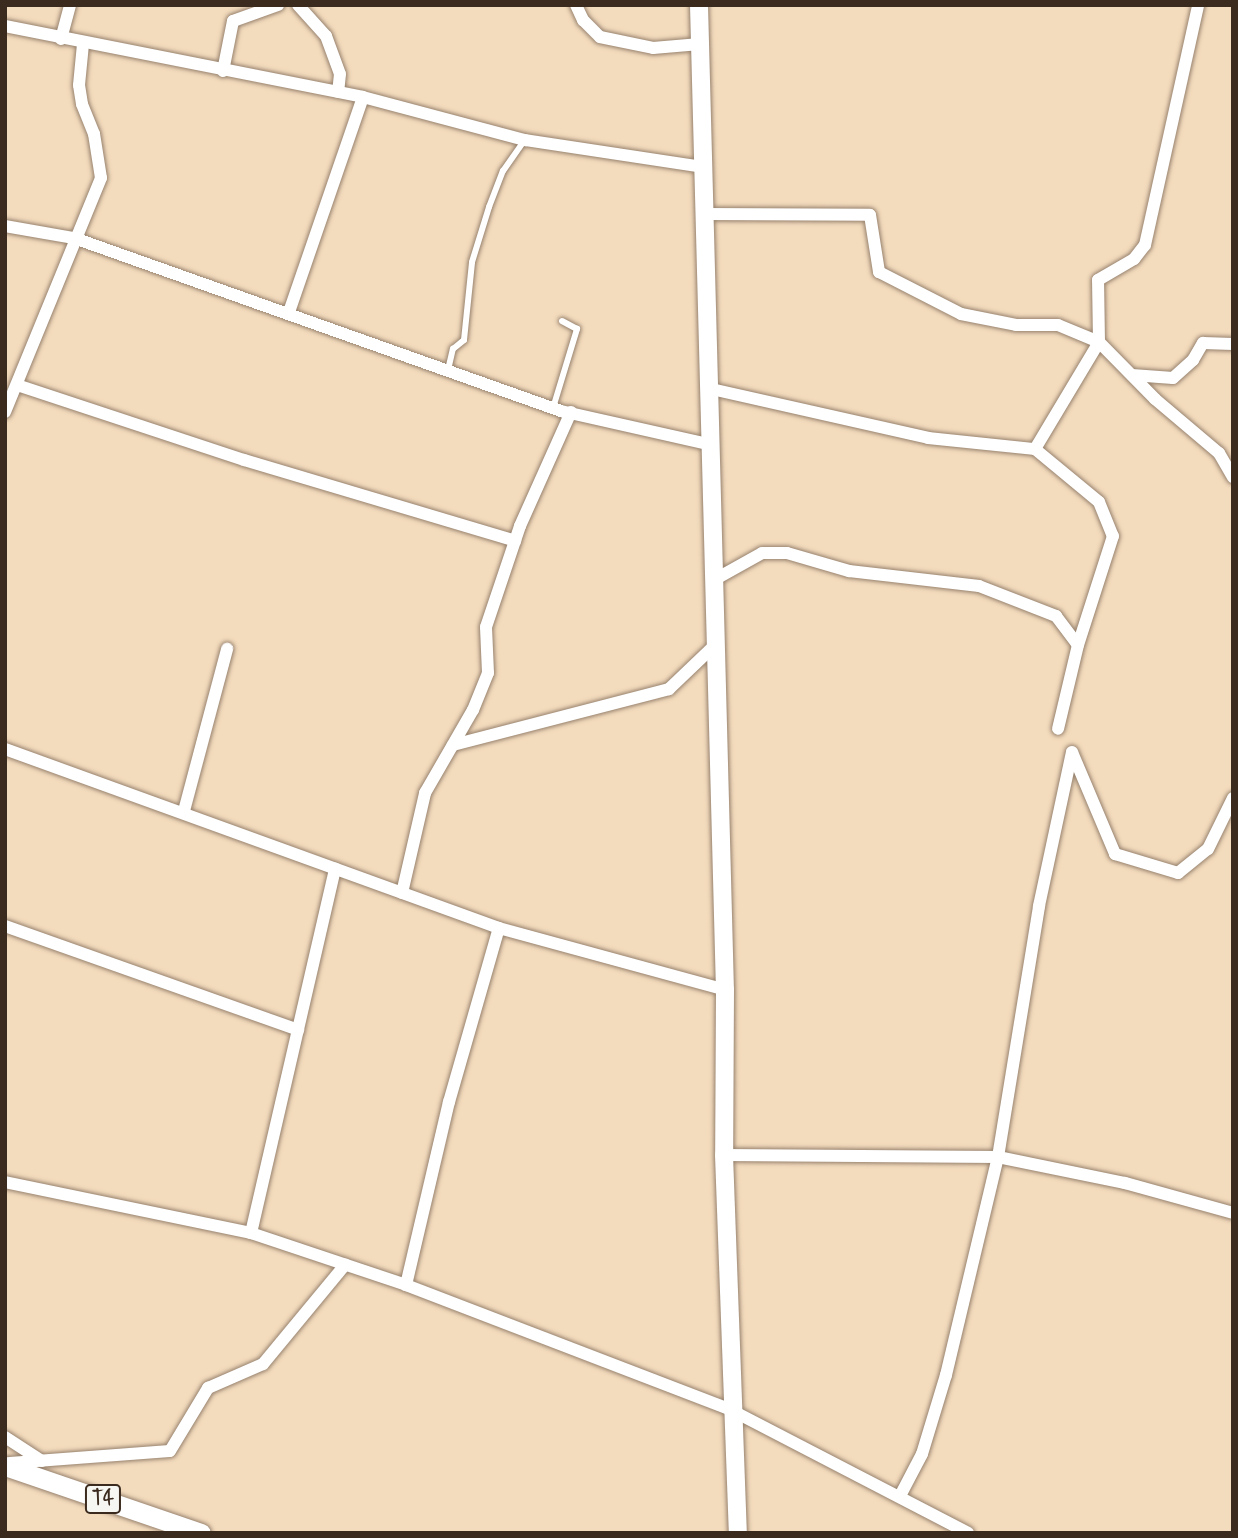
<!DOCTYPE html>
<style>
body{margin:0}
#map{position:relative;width:1238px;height:1538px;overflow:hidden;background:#f3dbbd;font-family:Mynerve,sans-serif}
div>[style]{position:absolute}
.roads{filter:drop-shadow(0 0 2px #97826e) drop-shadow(0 0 2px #97826e)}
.service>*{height:6px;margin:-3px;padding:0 3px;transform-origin:3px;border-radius:3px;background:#fff}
.minor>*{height:12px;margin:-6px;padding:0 6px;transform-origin:6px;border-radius:6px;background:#fff}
.secondary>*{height:18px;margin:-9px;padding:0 9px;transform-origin:9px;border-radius:9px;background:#fff}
.trunk>*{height:19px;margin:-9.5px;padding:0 9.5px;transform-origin:9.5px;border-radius:9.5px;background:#fff}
span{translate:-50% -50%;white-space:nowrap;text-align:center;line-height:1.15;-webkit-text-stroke:7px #f6f6f2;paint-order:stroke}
.shield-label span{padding:2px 5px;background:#f6f6f2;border:2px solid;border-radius:5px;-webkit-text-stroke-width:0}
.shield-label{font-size:19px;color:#3b2a1e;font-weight:700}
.frame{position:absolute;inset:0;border:7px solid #3b2a1e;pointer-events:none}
</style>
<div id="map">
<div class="roads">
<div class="service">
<div style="left:448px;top:370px;width:22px;rotate:-77deg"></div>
<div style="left:453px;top:349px;width:14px;rotate:-39deg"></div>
<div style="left:464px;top:340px;width:78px;rotate:-84.1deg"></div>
<div style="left:472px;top:262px;width:58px;rotate:-72.8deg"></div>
<div style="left:489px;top:207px;width:39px;rotate:-69deg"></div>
<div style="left:503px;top:171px;width:38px;rotate:-55deg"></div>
<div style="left:553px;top:408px;width:83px;rotate:-73.1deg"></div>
<div style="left:577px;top:329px;width:17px;rotate:-152deg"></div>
</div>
<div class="minor">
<div style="left:298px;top:5px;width:42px;rotate:47.9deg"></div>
<div style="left:326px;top:36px;width:40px;rotate:69.8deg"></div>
<div style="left:340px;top:74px;width:18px;rotate:96deg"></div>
<div style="left:576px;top:5px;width:17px;rotate:65deg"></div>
<div style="left:583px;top:20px;width:24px;rotate:45deg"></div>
<div style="left:600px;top:37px;width:54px;rotate:11.7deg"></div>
<div style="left:653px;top:48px;width:47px;rotate:-4.9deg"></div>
<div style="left:5px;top:26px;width:365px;rotate:11.2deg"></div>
<div style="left:363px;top:97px;width:168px;rotate:14.9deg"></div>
<div style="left:525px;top:140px;width:180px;rotate:8.6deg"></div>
<div style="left:61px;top:39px;width:35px;rotate:-75deg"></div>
<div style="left:223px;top:71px;width:51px;rotate:-78.7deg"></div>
<div style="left:233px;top:21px;width:48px;rotate:-19.6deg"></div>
<div style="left:704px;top:214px;width:166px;rotate:0.3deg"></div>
<div style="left:870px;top:215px;width:58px;rotate:81deg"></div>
<div style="left:879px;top:272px;width:92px;rotate:27.1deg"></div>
<div style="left:961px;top:314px;width:56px;rotate:11.3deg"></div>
<div style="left:1016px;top:325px;width:42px"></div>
<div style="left:1058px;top:325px;width:44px;rotate:22.5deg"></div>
<div style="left:1099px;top:342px;width:80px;rotate:45.5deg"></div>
<div style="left:1155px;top:399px;width:84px;rotate:40.2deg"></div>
<div style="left:1219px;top:453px;width:28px;rotate:60deg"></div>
<div style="left:5px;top:226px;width:70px;rotate:9.9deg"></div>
<div style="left:74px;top:238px;width:517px;rotate:19.56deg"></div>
<div style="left:561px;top:411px;width:151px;rotate:12.7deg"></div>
<div style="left:289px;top:312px;width:227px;rotate:-71deg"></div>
<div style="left:1132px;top:375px;width:41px;rotate:4.2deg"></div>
<div style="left:1173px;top:378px;width:27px;rotate:-42deg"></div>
<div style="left:1193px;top:360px;width:20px;rotate:-60deg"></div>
<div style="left:1203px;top:343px;width:30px;rotate:2deg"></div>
<div style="left:17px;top:385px;width:239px;rotate:18.3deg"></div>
<div style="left:244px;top:460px;width:283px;rotate:16.6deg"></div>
<div style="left:707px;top:388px;width:227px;rotate:12.7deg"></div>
<div style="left:928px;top:438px;width:108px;rotate:5.9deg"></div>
<div style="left:1035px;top:449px;width:83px;rotate:39.6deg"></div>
<div style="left:1099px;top:502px;width:37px;rotate:68deg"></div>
<div style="left:1113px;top:536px;width:114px;rotate:107.8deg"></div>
<div style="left:1078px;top:645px;width:86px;rotate:103.4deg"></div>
<div style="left:5px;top:412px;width:253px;rotate:-67.7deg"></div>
<div style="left:101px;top:178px;width:45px;rotate:-99deg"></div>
<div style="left:94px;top:134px;width:32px;rotate:-112deg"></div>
<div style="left:82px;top:104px;width:19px;rotate:-99deg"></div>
<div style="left:79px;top:85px;width:41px;rotate:-84.4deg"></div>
<div style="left:1035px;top:449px;width:125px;rotate:-59.1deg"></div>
<div style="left:1099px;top:342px;width:62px;rotate:-90.9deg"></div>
<div style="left:1098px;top:280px;width:42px;rotate:-30.3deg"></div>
<div style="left:1134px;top:259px;width:18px;rotate:-52deg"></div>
<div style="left:1145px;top:245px;width:246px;rotate:-77.5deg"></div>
<div style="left:712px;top:581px;width:57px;rotate:-29.2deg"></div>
<div style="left:762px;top:553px;width:25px"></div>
<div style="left:787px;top:553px;width:65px;rotate:16.2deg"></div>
<div style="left:849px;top:571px;width:131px;rotate:6.6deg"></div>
<div style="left:979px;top:586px;width:83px;rotate:21.3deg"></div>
<div style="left:1056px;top:616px;width:36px;rotate:53deg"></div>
<div style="left:453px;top:745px;width:223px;rotate:-14.5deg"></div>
<div style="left:669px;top:689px;width:64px;rotate:-43.7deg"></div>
<div style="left:5px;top:749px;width:525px;rotate:19.92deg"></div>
<div style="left:499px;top:928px;width:234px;rotate:15.3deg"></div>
<div style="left:1072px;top:752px;width:111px;rotate:67.1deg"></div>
<div style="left:1115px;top:854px;width:66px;rotate:16.8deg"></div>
<div style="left:1178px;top:873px;width:38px;rotate:-39deg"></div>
<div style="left:1208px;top:849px;width:57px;rotate:-63.9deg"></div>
<div style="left:184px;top:811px;width:168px;rotate:-75.1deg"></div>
<div style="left:402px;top:893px;width:103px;rotate:-77deg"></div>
<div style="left:425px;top:793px;width:96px;rotate:-60deg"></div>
<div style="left:473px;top:710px;width:40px;rotate:-68deg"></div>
<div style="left:488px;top:673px;width:46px;rotate:-92.5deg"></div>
<div style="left:486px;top:627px;width:107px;rotate:-71.4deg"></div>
<div style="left:520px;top:526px;width:125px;rotate:-65.9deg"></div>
<div style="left:5px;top:926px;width:311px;rotate:19.5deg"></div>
<div style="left:724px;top:1155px;width:274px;rotate:0.4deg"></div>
<div style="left:998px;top:1157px;width:130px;rotate:11.6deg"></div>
<div style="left:1125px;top:1183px;width:112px;rotate:15.5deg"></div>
<div style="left:5px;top:1182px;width:251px;rotate:11.7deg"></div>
<div style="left:251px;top:1233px;width:163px;rotate:18.5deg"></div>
<div style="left:406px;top:1285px;width:348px;rotate:21deg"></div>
<div style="left:731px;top:1410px;width:267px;rotate:27.4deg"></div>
<div style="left:251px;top:1233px;width:374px;rotate:-77deg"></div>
<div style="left:406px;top:1285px;width:188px;rotate:-76.8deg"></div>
<div style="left:449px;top:1102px;width:181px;rotate:-74deg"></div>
<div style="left:5px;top:1437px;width:44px;rotate:33deg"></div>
<div style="left:10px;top:1463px;width:160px;rotate:-4.3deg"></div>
<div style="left:170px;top:1451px;width:74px;rotate:-58.9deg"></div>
<div style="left:208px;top:1388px;width:60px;rotate:-23.6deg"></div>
<div style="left:263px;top:1364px;width:129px;rotate:-50.4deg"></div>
<div style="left:900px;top:1496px;width:47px;rotate:-62.4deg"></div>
<div style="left:922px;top:1454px;width:83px;rotate:-73.1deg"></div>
<div style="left:946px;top:1375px;width:224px;rotate:-76.6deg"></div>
<div style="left:998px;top:1157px;width:254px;rotate:-80.7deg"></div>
<div style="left:1039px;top:906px;width:157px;rotate:-77.9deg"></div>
</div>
<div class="secondary">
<div style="left:699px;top:5px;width:985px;rotate:88.49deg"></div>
<div style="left:725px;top:990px;width:165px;rotate:90.3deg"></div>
<div style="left:724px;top:1155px;width:378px;rotate:87.9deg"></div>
</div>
<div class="trunk">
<div style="left:5px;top:1466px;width:207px;rotate:18.9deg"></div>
</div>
</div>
<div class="shield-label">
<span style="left:103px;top:1499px">T4</span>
</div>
<div class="frame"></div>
</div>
